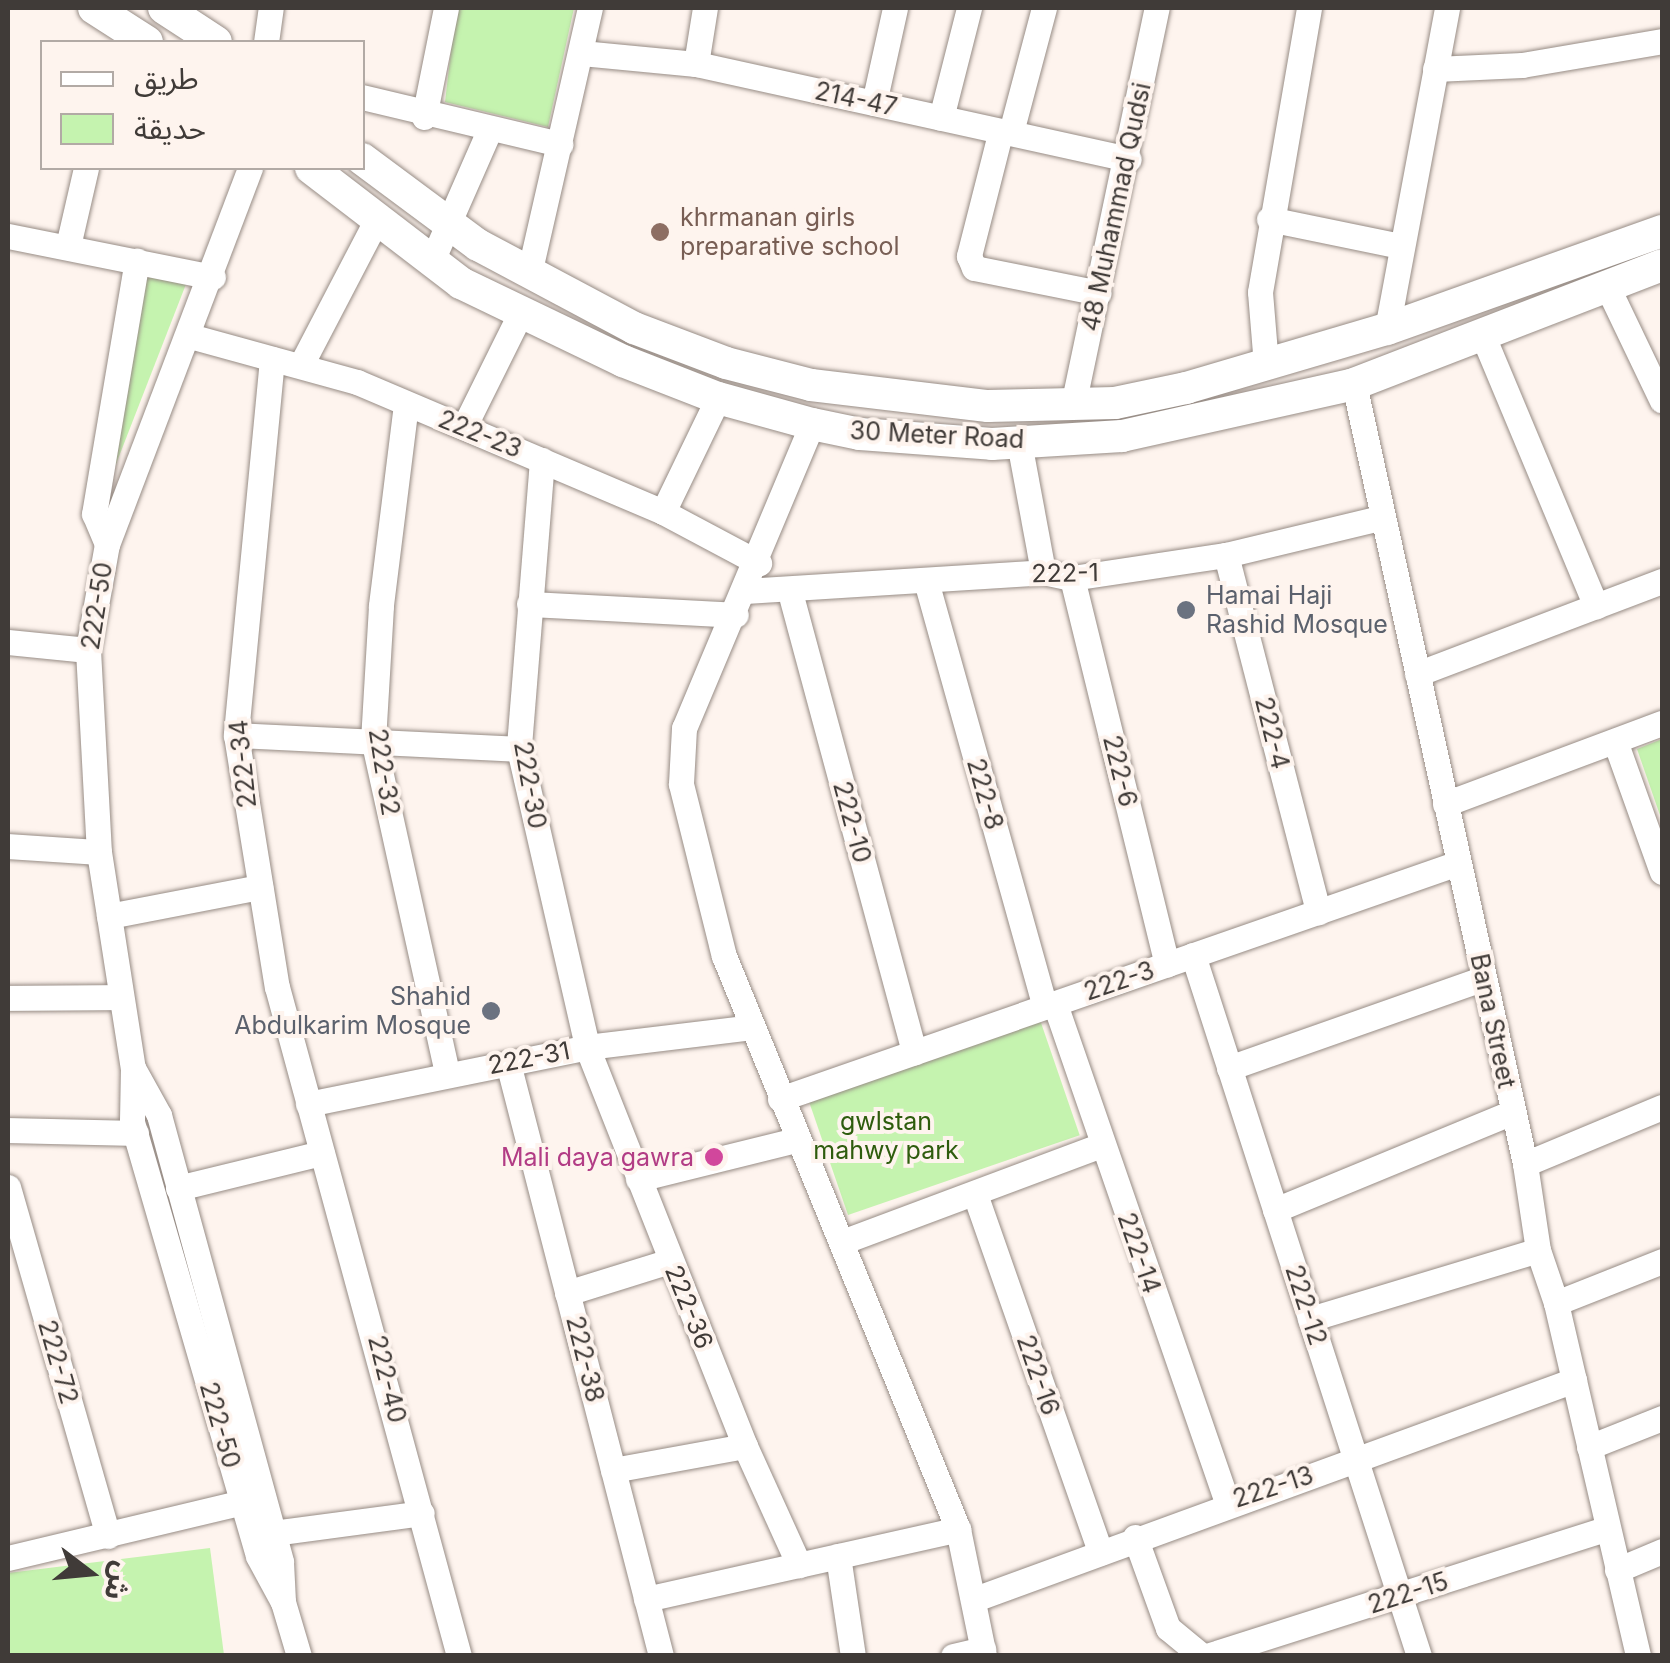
<!DOCTYPE html>
<meta charset="utf-8">
<style>
body{margin:0}
#map{position:relative;width:1670px;height:1663px;overflow:hidden;background:#fef4ee;font-family:Inter,"Noto Sans Arabic",sans-serif}
div>[style]{position:absolute}
.green>*{inset:0;background:#c5f3af;transform-origin:0 0}
.roads{filter:drop-shadow(0 0 2px #978c85) drop-shadow(0 0 2px #978c85)}
.minor>*{height:25px;margin:-12.5px;padding:0 12.5px;transform-origin:12.5px;border-radius:12.5px;background:#fff}
.major>*{height:32px;margin:-16px;padding:0 16px;transform-origin:16px;border-radius:16px;background:#fff}
.dots>*{width:28px;height:28px;translate:-50% -50%;box-sizing:border-box;border:5px solid #fef4ee;border-radius:50%}
span{translate:-50% -50%;white-space:nowrap;text-align:center;line-height:1.15;-webkit-text-stroke:8px #fef4ee;paint-order:stroke}
.street-label{font-size:25px;color:#403b38}
.education-label{font-size:25px;color:#785e54}
.left{translate:0 -50%;text-align:left}
.worship-label{font-size:25px;color:#5b616d}
.right{translate:-100% -50%;text-align:right}
.park-label{font-size:25px;color:#2e5c0d}
.hotel-label{font-size:25px;color:#b23c85}
.frame{position:absolute;inset:0;border:10px solid #403b38;pointer-events:none}
.legend{position:absolute;left:40px;top:40px;width:325px;height:130px;box-sizing:border-box;background:#fef4ee;border:2px solid #b2aaa5;margin:0;padding:12px 18px;list-style:none;font-size:30px;color:#403b38}
.legend li{display:flex;align-items:center;gap:20px;height:50px}
.legend b{width:50px;border:2px solid #b2aaa5}
.north{position:absolute;left:40px;top:1523px;width:100px;height:100px;-webkit-text-stroke:8px #fef4ee;paint-order:stroke;rotate:106deg;font-size:28px;font-weight:700;line-height:40px;text-align:center;color:#403b38}
.north::after{content:'';display:block;margin:auto;width:35px;height:45px;background:#403b38;clip-path:polygon(50% 0,100% 100%,50% 72%,0 100%)}
</style>
<div id="map">
<div class="green">
<div style="clip-path:polygon(456px 8px,574px 8px,548px 127px,445px 102px)"></div>
<div style="clip-path:polygon(129px 269px,188px 279px,90px 531px)"></div>
<div style="clip-path:polygon(1662px 739px,1662px 821px,1637px 749px)"></div>
<div style="left:1039px;top:1017px;width:125px;height:245px;rotate:71deg"></div>
<div style="clip-path:polygon(210px 1548px,224px 1655px,8px 1655px,8px 1573px)"></div>
</div>
<div class="roads">
<div class="minor">
<div style="left:266px;top:42px;width:34px;rotate:-82deg"></div>
<div style="left:581px;top:53px;width:116px;rotate:5.5deg"></div>
<div style="left:696px;top:64px;width:443px;rotate:12.4deg"></div>
<div style="left:696px;top:64px;width:57px;rotate:-80.9deg"></div>
<div style="left:1435px;top:69px;width:87px;rotate:-2.6deg"></div>
<div style="left:1522px;top:65px;width:142px;rotate:-9.7deg"></div>
<div style="left:362px;top:97px;width:204px;rotate:13.4deg"></div>
<div style="left:874px;top:103px;width:97px;rotate:-77.5deg"></div>
<div style="left:424px;top:117px;width:111px;rotate:-78.6deg"></div>
<div style="left:941px;top:118px;width:114px;rotate:-75.7deg"></div>
<div style="left:1011px;top:132px;width:128px;rotate:-75.1deg"></div>
<div style="left:1000px;top:134px;width:126px;rotate:104.3deg"></div>
<div style="left:969px;top:256px;width:13px;rotate:67deg"></div>
<div style="left:974px;top:268px;width:127px;rotate:11.3deg"></div>
<div style="left:250px;top:168px;width:402px;rotate:110.8deg"></div>
<div style="left:107px;top:544px;width:108px;rotate:100.2deg"></div>
<div style="left:88px;top:650px;width:202px;rotate:86.9deg"></div>
<div style="left:99px;top:852px;width:219px;rotate:81.1deg"></div>
<div style="left:133px;top:1068px;width:54px;rotate:91.1deg"></div>
<div style="left:132px;top:1122px;width:452px;rotate:73.8deg"></div>
<div style="left:258px;top:1556px;width:52px;rotate:61.5deg"></div>
<div style="left:1269px;top:219px;width:134px;rotate:11.6deg"></div>
<div style="left:8px;top:236px;width:209px;rotate:11.3deg"></div>
<div style="left:68px;top:246px;width:80px;rotate:-77deg"></div>
<div style="left:431px;top:263px;width:144px;rotate:-66.3deg"></div>
<div style="left:529px;top:274px;width:273px;rotate:-77.1deg"></div>
<div style="left:1607px;top:286px;width:127px;rotate:64.4deg"></div>
<div style="left:1387px;top:329px;width:327px;rotate:-79.4deg"></div>
<div style="left:190px;top:336px;width:173px;rotate:15.4deg"></div>
<div style="left:357px;top:382px;width:332px;rotate:23deg"></div>
<div style="left:663px;top:512px;width:109px;rotate:28deg"></div>
<div style="left:1483px;top:336px;width:293px;rotate:67.3deg"></div>
<div style="left:272px;top:359px;width:378px;rotate:95.5deg"></div>
<div style="left:236px;top:735px;width:255px;rotate:80.8deg"></div>
<div style="left:277px;top:987px;width:693px;rotate:74.78deg"></div>
<div style="left:301px;top:365px;width:160px;rotate:-62.5deg"></div>
<div style="left:1266px;top:365px;width:73px;rotate:-94.7deg"></div>
<div style="left:1260px;top:292px;width:288px;rotate:-80.2deg"></div>
<div style="left:1354px;top:384px;width:799px;rotate:77.63deg"></div>
<div style="left:1525px;top:1164px;width:87px;rotate:81.4deg"></div>
<div style="left:1538px;top:1250px;width:56px;rotate:71.2deg"></div>
<div style="left:1556px;top:1303px;width:362px;rotate:76.9deg"></div>
<div style="left:406px;top:404px;width:204px;rotate:97.1deg"></div>
<div style="left:381px;top:606px;width:133px;rotate:93.4deg"></div>
<div style="left:373px;top:739px;width:343px;rotate:77.5deg"></div>
<div style="left:1073px;top:405px;width:406px;rotate:-78.1deg"></div>
<div style="left:812px;top:424px;width:330px;rotate:112.8deg"></div>
<div style="left:684px;top:728px;width:56px;rotate:93.1deg"></div>
<div style="left:681px;top:784px;width:177px;rotate:76deg"></div>
<div style="left:724px;top:956px;width:619px;rotate:67.79deg"></div>
<div style="left:958px;top:1529px;width:130px;rotate:78.4deg"></div>
<div style="left:464px;top:427px;width:126px;rotate:-63.6deg"></div>
<div style="left:1019px;top:442px;width:132px;rotate:79.5deg"></div>
<div style="left:542px;top:460px;width:290px;rotate:94.6deg"></div>
<div style="left:519px;top:749px;width:306px;rotate:77.1deg"></div>
<div style="left:587px;top:1047px;width:429px;rotate:68.4deg"></div>
<div style="left:745px;top:1446px;width:131px;rotate:65.6deg"></div>
<div style="left:663px;top:512px;width:127px;rotate:-64.2deg"></div>
<div style="left:107px;top:544px;width:33px;rotate:-113deg"></div>
<div style="left:94px;top:514px;width:257px;rotate:-80.4deg"></div>
<div style="left:1226px;top:555px;width:369px;rotate:75.5deg"></div>
<div style="left:1072px;top:578px;width:398px;rotate:76.2deg"></div>
<div style="left:926px;top:581px;width:442px;rotate:74.4deg"></div>
<div style="left:745px;top:591px;width:299px;rotate:-3.6deg"></div>
<div style="left:1043px;top:572px;width:30px;rotate:12deg"></div>
<div style="left:1072px;top:578px;width:156px;rotate:-8.5deg"></div>
<div style="left:1226px;top:555px;width:158px;rotate:-13.5deg"></div>
<div style="left:790px;top:592px;width:477px;rotate:74.9deg"></div>
<div style="left:529px;top:604px;width:207px;rotate:3deg"></div>
<div style="left:8px;top:642px;width:80px;rotate:5.7deg"></div>
<div style="left:1417px;top:674px;width:262px;rotate:-20.8deg"></div>
<div style="left:236px;top:735px;width:283px;rotate:2.8deg"></div>
<div style="left:1615px;top:741px;width:139px;rotate:70.3deg"></div>
<div style="left:1445px;top:804px;width:232px;rotate:-20.5deg"></div>
<div style="left:8px;top:846px;width:91px;rotate:3.8deg"></div>
<div style="left:109px;top:916px;width:154px;rotate:-10.9deg"></div>
<div style="left:1193px;top:955px;width:737px;rotate:72.13deg"></div>
<div style="left:8px;top:998px;width:111px;rotate:-0.5deg"></div>
<div style="left:1055px;top:1004px;width:527px;rotate:70.95deg"></div>
<div style="left:508px;top:1063px;width:612px;rotate:75.53deg"></div>
<div style="left:133px;top:1068px;width:54px;rotate:61deg"></div>
<div style="left:159px;top:1115px;width:463px;rotate:74.7deg"></div>
<div style="left:281px;top:1562px;width:40px;rotate:87.1deg"></div>
<div style="left:283px;top:1602px;width:56px;rotate:73.5deg"></div>
<div style="left:1229px;top:1068px;width:270px;rotate:-19.4deg"></div>
<div style="left:780px;top:1099px;width:718px;rotate:-19.19deg"></div>
<div style="left:308px;top:1104px;width:285px;rotate:-11.5deg"></div>
<div style="left:587px;top:1047px;width:166px;rotate:-6.9deg"></div>
<div style="left:8px;top:1130px;width:128px;rotate:1.3deg"></div>
<div style="left:1525px;top:1164px;width:148px;rotate:-22.6deg"></div>
<div style="left:638px;top:1179px;width:163px;rotate:-13.9deg"></div>
<div style="left:8px;top:1187px;width:363px;rotate:74deg"></div>
<div style="left:178px;top:1188px;width:148px;rotate:-13.7deg"></div>
<div style="left:976px;top:1197px;width:377px;rotate:70.7deg"></div>
<div style="left:1275px;top:1210px;width:257px;rotate:-22.4deg"></div>
<div style="left:842px;top:1242px;width:277px;rotate:-20.5deg"></div>
<div style="left:567px;top:1293px;width:108px;rotate:-17.3deg"></div>
<div style="left:1556px;top:1303px;width:114px;rotate:-21.6deg"></div>
<div style="left:1310px;top:1319px;width:238px;rotate:-16.8deg"></div>
<div style="left:1589px;top:1447px;width:79px;rotate:-21.7deg"></div>
<div style="left:613px;top:1470px;width:134px;rotate:-10.3deg"></div>
<div style="left:273px;top:1533px;width:150px;rotate:-7.6deg"></div>
<div style="left:1135px;top:1537px;width:97px;rotate:70.1deg"></div>
<div style="left:1168px;top:1628px;width:44px;rotate:39.5deg"></div>
<div style="left:838px;top:1556px;width:101px;rotate:81.5deg"></div>
<div style="left:8px;top:1558px;width:242px;rotate:-13.4deg"></div>
<div style="left:1617px;top:1570px;width:49px;rotate:-22.9deg"></div>
<div style="left:646px;top:1599px;width:320px;rotate:-12.6deg"></div>
<div style="left:975px;top:1599px;width:638px;rotate:-20.08deg"></div>
<div style="left:953px;top:1656px;width:31px;rotate:-13deg"></div>
<div style="left:1207px;top:1656px;width:420px;rotate:-17.7deg"></div>
</div>
<div class="major">
<div style="left:94px;top:8px;width:63px;rotate:32.7deg"></div>
<div style="left:164px;top:8px;width:62px;rotate:33.2deg"></div>
<div style="left:362px;top:159px;width:144px;rotate:36.6deg"></div>
<div style="left:478px;top:245px;width:177px;rotate:28deg"></div>
<div style="left:634px;top:328px;width:98px;rotate:20.8deg"></div>
<div style="left:726px;top:363px;width:88px;rotate:14.5deg"></div>
<div style="left:811px;top:385px;width:178px;rotate:6.8deg"></div>
<div style="left:988px;top:406px;width:127px;rotate:-1.4deg"></div>
<div style="left:1115px;top:403px;width:73px;rotate:-11.9deg"></div>
<div style="left:1186px;top:388px;width:209px;rotate:-16.4deg"></div>
<div style="left:1387px;top:329px;width:292px;rotate:-19.6deg"></div>
<div style="left:311px;top:168px;width:189px;rotate:37.5deg"></div>
<div style="left:461px;top:283px;width:180px;rotate:25.7deg"></div>
<div style="left:623px;top:361px;width:102px;rotate:21.3deg"></div>
<div style="left:718px;top:398px;width:98px;rotate:15.5deg"></div>
<div style="left:812px;top:424px;width:49px;rotate:11.8deg"></div>
<div style="left:860px;top:434px;width:132px;rotate:4.3deg"></div>
<div style="left:992px;top:444px;width:130px;rotate:-3.5deg"></div>
<div style="left:1122px;top:436px;width:238px;rotate:-12.6deg"></div>
<div style="left:1354px;top:384px;width:330px;rotate:-21.1deg"></div>
</div>
</div>
<div class="dots">
<div style="left:660px;top:232px;background:#8d6e63"></div>
<div style="left:1186px;top:610px;background:#6b7280"></div>
<div style="left:491px;top:1011px;background:#6b7280"></div>
<div style="left:714px;top:1157px;background:#d1479c"></div>
</div>
<div class="street-label">
<span style="left:856px;top:99px;rotate:12deg">214-47</span>
<span style="left:1116px;top:207px;rotate:-78deg">48 Muhammad Qudsi</span>
<span style="left:480px;top:434px;rotate:22deg">222-23</span>
<span style="left:937px;top:435px;rotate:3deg">30 Meter Road</span>
<span style="left:1065px;top:573px;rotate:-1deg">222-1</span>
<span style="left:97px;top:606px;rotate:-81deg">222-50</span>
<span style="left:1272px;top:733px;rotate:76deg">222-4</span>
<span style="left:243px;top:764px;rotate:-96deg">222-34</span>
<span style="left:1120px;top:771px;rotate:76deg">222-6</span>
<span style="left:384px;top:772px;rotate:81deg">222-32</span>
<span style="left:530px;top:785px;rotate:80deg">222-30</span>
<span style="left:985px;top:794px;rotate:74deg">222-8</span>
<span style="left:852px;top:822px;rotate:75deg">222-10</span>
<span style="left:1119px;top:981px;rotate:-19deg">222-3</span>
<span style="left:1493px;top:1021px;rotate:78deg">Bana Street</span>
<span style="left:529px;top:1058px;rotate:-11deg">222-31</span>
<span style="left:1139px;top:1253px;rotate:71deg">222-14</span>
<span style="left:1306px;top:1305px;rotate:72deg">222-12</span>
<span style="left:689px;top:1307px;rotate:68deg">222-36</span>
<span style="left:585px;top:1359px;rotate:76deg">222-38</span>
<span style="left:58px;top:1362px;rotate:74deg">222-72</span>
<span style="left:1038px;top:1375px;rotate:71deg">222-16</span>
<span style="left:387px;top:1379px;rotate:76deg">222-40</span>
<span style="left:220px;top:1425px;rotate:74deg">222-50</span>
<span style="left:1273px;top:1487px;rotate:-18deg">222-13</span>
<span style="left:1408px;top:1593px;rotate:-18deg">222-15</span>
</div>
<div class="education-label">
<span class="left" style="left:680px;top:232px">khrmanan girls<br>preparative school</span>
</div>
<div class="worship-label">
<span class="left" style="left:1206px;top:610px">Hamai Haji<br>Rashid Mosque</span>
<span class="right" style="left:471px;top:1011px">Shahid<br>Abdulkarim Mosque</span>
</div>
<div class="park-label">
<span style="left:886px;top:1136px">gwlstan<br>mahwy park</span>
</div>
<div class="hotel-label">
<span class="right" style="left:694px;top:1157px">Mali daya gawra</span>
</div>
<div class="frame"></div>
<ul class="legend">
<li><b style="height:12px;background:#fff"></b>طريق</li>
<li><b style="height:28px;background:#c5f3af"></b>حديقة</li>
</ul>
<div class="north">ش</div>
</div>
